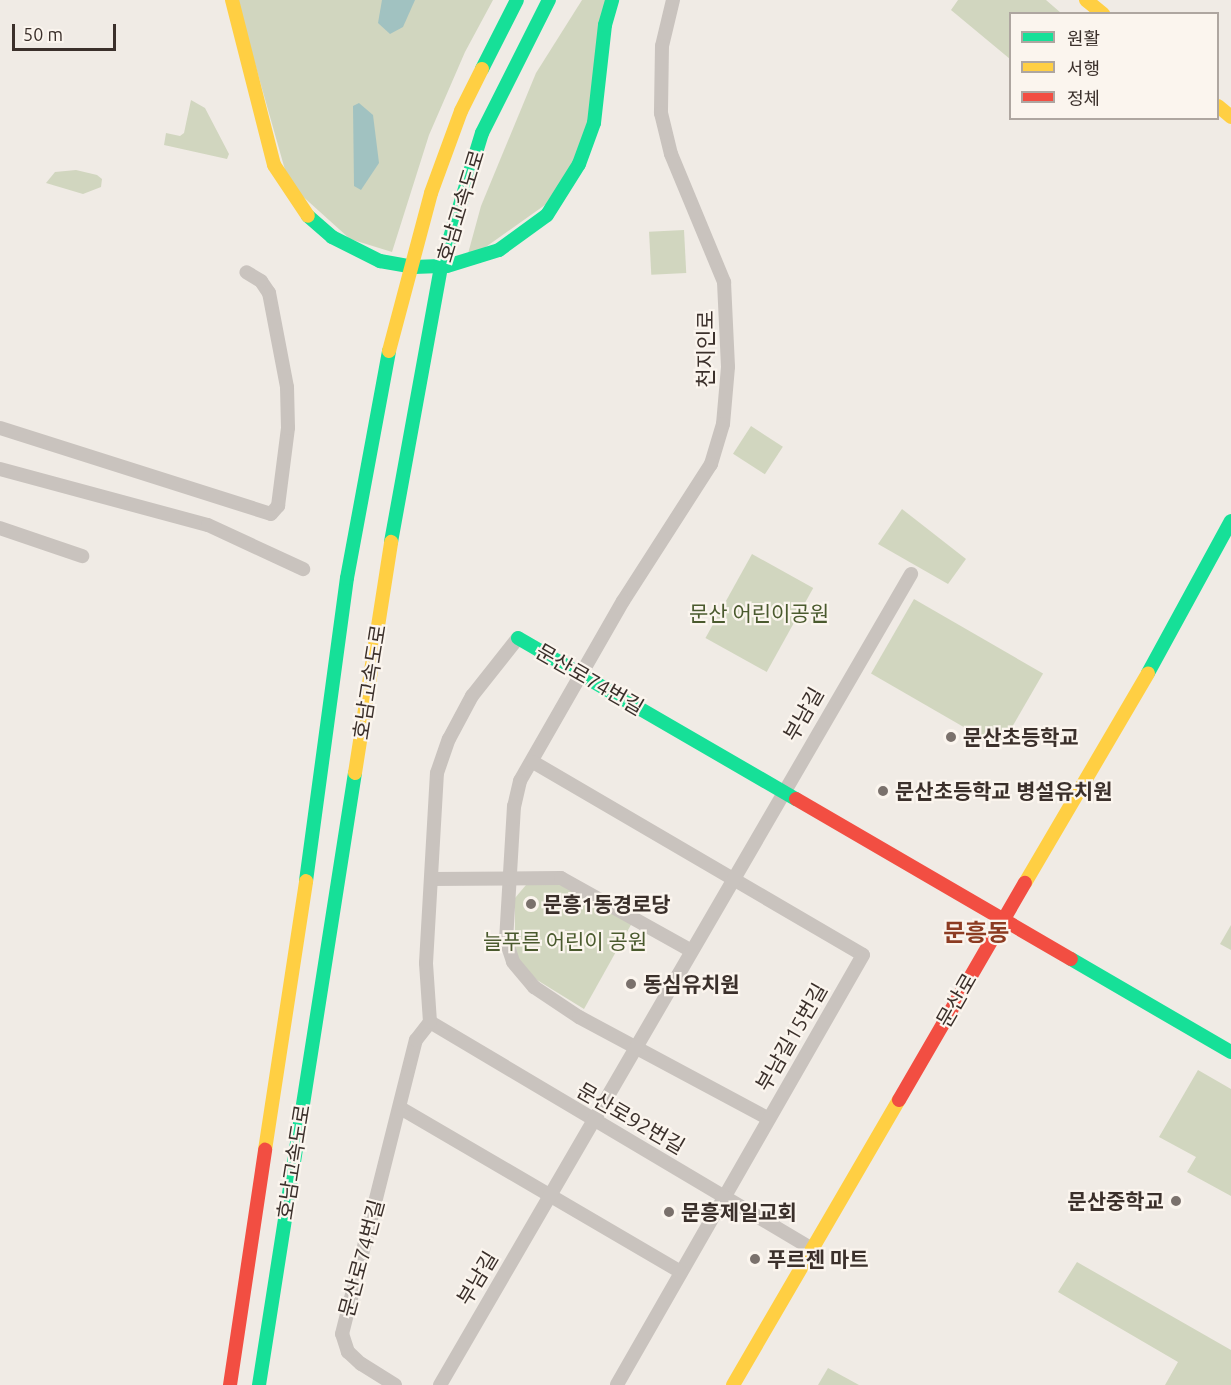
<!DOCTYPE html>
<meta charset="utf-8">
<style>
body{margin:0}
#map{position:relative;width:1231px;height:1385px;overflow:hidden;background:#f0ebe5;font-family:Ubuntu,"Noto Sans KR",sans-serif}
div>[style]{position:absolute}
.green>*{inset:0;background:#d1d6bf;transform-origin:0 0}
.water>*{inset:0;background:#a1c2c1}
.street>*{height:14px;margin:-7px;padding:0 7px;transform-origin:7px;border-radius:7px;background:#c9c3be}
.fast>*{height:14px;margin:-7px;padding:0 7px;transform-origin:7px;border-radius:7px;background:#16e098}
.slow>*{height:14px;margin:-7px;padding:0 7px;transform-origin:7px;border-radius:7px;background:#ffcf43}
.jam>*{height:14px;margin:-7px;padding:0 7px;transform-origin:7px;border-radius:7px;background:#f24e42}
.dots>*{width:16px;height:16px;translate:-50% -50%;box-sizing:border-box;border:3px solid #fbf5ee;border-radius:50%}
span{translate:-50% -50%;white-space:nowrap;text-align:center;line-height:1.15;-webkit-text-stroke:4.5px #fbf5ee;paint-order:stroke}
.street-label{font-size:21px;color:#3b302b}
.park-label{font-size:21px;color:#4a5a2e}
.poi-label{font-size:21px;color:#3b302b;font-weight:700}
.left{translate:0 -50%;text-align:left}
.right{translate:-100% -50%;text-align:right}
.quarter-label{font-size:24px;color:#8c3b22;font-weight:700}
.legend{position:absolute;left:1009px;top:12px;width:210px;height:108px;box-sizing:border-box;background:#fbf5ee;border:2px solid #aea6a0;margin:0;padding:8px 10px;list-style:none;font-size:18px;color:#3b302b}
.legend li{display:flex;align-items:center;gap:12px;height:30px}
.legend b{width:30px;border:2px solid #aea6a0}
.scale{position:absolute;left:12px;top:24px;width:104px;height:27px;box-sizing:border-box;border:3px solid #3b302b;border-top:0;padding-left:8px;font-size:18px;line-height:21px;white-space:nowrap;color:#3b302b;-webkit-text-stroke:4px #fbf5ee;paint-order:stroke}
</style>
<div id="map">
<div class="green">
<div style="clip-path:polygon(237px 0,493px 0,465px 52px,429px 135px,392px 252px,350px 239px,289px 184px)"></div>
<div style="clip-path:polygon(582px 0,607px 0,600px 84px,566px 190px,466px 261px,481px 206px,536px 73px)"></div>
<div style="clip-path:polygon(958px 0,1046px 0,1061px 13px,1010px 14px,1010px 59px,951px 10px)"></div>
<div style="clip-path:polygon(191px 100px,205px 108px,229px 154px,227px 159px,164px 145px,166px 133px,180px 136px,184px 133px)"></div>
<div style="clip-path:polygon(76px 170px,97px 175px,102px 179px,101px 187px,83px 194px,46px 183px,55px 172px)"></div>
<div style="left:684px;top:230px;width:43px;height:35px;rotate:87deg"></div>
<div style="left:751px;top:426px;width:38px;height:33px;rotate:33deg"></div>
<div style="clip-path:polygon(902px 509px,966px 559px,948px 584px,878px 544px)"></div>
<div style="left:752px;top:554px;width:70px;height:96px;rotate:29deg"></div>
<div style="left:914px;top:599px;width:149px;height:86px;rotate:30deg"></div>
<div style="clip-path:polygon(557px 883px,632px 923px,584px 1009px,537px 980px,515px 957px,515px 898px,526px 885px)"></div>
<div style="clip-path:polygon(1231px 925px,1231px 950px,1220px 944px)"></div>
<div style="clip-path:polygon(1198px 1070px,1231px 1089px,1231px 1196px,1187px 1172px,1196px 1157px,1159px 1137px)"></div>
<div style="clip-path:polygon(1077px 1262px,1231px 1350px,1231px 1385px,1165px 1385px,1178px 1362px,1058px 1292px)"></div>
<div style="clip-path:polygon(828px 1368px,859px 1385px,818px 1385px)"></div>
</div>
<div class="water">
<div style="clip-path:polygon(382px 0,415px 0,403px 27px,390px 34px,378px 23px)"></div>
<div style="clip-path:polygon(359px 103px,373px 115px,379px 163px,361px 190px,354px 186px,353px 106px)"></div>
</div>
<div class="street">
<div style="left:673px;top:0;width:47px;rotate:103.4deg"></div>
<div style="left:662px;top:46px;width:67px;rotate:90.9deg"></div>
<div style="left:661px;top:113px;width:42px;rotate:76.3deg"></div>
<div style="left:671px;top:154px;width:139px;rotate:67.5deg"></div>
<div style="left:724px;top:282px;width:85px;rotate:87.3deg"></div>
<div style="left:728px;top:367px;width:57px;rotate:95deg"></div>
<div style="left:723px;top:424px;width:42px;rotate:106.7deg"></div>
<div style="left:711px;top:464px;width:163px;rotate:122.7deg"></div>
<div style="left:623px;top:601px;width:207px;rotate:119.8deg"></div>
<div style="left:520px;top:781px;width:26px;rotate:103deg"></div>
<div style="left:514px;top:806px;width:134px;rotate:93.4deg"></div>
<div style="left:506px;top:940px;width:23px;rotate:72deg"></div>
<div style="left:513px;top:962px;width:33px;rotate:50deg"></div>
<div style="left:534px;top:987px;width:54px;rotate:33.7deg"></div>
<div style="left:579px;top:1017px;width:213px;rotate:28.2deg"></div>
<div style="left:0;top:428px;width:284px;rotate:17.6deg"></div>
<div style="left:271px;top:514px;width:11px;rotate:-49deg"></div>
<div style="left:278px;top:506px;width:79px;rotate:-82.7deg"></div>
<div style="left:288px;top:428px;width:41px;rotate:-91.4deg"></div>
<div style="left:287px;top:387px;width:96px;rotate:-100.8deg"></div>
<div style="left:269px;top:293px;width:14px;rotate:-124deg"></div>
<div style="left:261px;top:281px;width:17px;rotate:-149deg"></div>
<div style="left:0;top:469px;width:215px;rotate:15.1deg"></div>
<div style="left:208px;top:525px;width:105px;rotate:24.9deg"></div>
<div style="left:0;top:528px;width:87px;rotate:18.9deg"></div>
<div style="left:533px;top:762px;width:382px;rotate:30.3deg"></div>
<div style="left:863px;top:955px;width:495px;rotate:119.8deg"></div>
<div style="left:432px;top:879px;width:129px;rotate:-0.4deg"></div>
<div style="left:561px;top:878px;width:148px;rotate:29.2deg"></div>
<div style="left:430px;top:1022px;width:444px;rotate:30.7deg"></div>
<div style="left:402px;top:1109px;width:323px;rotate:30.3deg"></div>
<div style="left:395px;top:1385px;width:40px;rotate:-148deg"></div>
<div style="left:361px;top:1364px;width:18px;rotate:-137deg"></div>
<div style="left:348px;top:1352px;width:19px;rotate:-108deg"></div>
<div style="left:342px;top:1334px;width:303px;rotate:-75.9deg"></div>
<div style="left:416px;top:1040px;width:23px;rotate:-52deg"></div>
<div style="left:430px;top:1022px;width:59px;rotate:-93.9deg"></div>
<div style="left:426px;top:963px;width:190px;rotate:-86.7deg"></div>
<div style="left:437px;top:773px;width:36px;rotate:-71deg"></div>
<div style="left:449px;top:739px;width:49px;rotate:-61.9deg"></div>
<div style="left:472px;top:696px;width:74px;rotate:-51.6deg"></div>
<div style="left:440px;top:1385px;width:938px;rotate:-59.85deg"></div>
</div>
<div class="fast">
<div style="left:482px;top:69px;width:77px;rotate:-63.1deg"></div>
<div style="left:308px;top:216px;width:32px;rotate:41deg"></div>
<div style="left:332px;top:237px;width:54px;rotate:26.6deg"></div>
<div style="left:380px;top:261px;width:35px;rotate:10deg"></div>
<div style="left:414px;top:267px;width:33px;rotate:-2deg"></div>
<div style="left:447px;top:266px;width:54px;rotate:-17.1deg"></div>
<div style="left:499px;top:250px;width:59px;rotate:-36.1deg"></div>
<div style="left:547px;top:215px;width:60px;rotate:-57.9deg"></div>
<div style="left:579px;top:164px;width:44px;rotate:-69.9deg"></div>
<div style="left:594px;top:123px;width:99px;rotate:-83.6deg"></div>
<div style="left:605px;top:25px;width:26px;rotate:-74deg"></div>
<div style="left:391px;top:542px;width:280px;rotate:-79.7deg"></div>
<div style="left:441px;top:267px;width:140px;rotate:-73deg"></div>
<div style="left:482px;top:133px;width:149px;rotate:-63.3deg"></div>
<div style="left:518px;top:638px;width:321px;rotate:30.1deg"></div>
<div style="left:1148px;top:673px;width:173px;rotate:-61.4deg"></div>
<div style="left:306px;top:881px;width:306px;rotate:-82.3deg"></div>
<div style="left:347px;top:578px;width:231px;rotate:-79.5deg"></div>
<div style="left:1071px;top:959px;width:185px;rotate:30.2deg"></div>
<div style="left:259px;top:1385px;width:619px;rotate:-81.09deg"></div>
</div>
<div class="slow">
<div style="left:232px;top:0;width:170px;rotate:75.7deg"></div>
<div style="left:274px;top:165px;width:61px;rotate:56.3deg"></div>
<div style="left:1086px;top:0;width:22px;rotate:39deg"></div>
<div style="left:1218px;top:106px;width:17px;rotate:40deg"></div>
<div style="left:389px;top:351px;width:163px;rotate:-75.1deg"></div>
<div style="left:431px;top:193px;width:87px;rotate:-69.9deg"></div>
<div style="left:461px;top:111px;width:47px;rotate:-63.4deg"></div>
<div style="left:355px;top:773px;width:234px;rotate:-81.1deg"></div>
<div style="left:1025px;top:883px;width:243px;rotate:-59.6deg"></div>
<div style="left:265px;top:1150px;width:272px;rotate:-81.3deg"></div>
<div style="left:733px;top:1385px;width:330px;rotate:-59.8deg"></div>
</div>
<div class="jam">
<div style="left:796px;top:799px;width:318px;rotate:30.2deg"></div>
<div style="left:899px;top:1100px;width:251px;rotate:-59.9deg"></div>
<div style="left:230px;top:1385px;width:238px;rotate:-81.5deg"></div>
</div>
<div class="dots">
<div style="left:951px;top:737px;background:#7a716c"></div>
<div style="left:883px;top:791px;background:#7a716c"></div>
<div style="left:531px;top:904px;background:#7a716c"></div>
<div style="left:631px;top:984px;background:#7a716c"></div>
<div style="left:1176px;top:1201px;background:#7a716c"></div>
<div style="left:669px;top:1212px;background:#7a716c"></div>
<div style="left:755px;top:1259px;background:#7a716c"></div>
</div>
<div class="street-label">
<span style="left:460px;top:206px;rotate:-73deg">호남고속도로</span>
<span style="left:705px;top:349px;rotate:-90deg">천지인로</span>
<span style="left:590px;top:679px;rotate:30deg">문산로74번길</span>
<span style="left:369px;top:682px;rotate:-81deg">호남고속도로</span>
<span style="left:803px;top:714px;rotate:-60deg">부남길</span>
<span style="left:956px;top:1000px;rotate:-60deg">문산로</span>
<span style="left:791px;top:1037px;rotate:-60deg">부남길15번길</span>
<span style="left:631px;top:1118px;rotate:30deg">문산로92번길</span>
<span style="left:293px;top:1162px;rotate:-81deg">호남고속도로</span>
<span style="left:361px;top:1258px;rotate:-75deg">문산로74번길</span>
<span style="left:477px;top:1278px;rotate:-59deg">부남길</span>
</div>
<div class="park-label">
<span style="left:759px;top:613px">문산 어린이공원</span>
<span style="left:565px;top:941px">늘푸른 어린이 공원</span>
</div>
<div class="poi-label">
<span class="left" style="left:963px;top:737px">문산초등학교</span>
<span class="left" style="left:895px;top:791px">문산초등학교 병설유치원</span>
<span class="left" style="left:543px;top:904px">문흥1동경로당</span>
<span class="left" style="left:643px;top:984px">동심유치원</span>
<span class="right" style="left:1164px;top:1201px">문산중학교</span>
<span class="left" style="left:681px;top:1212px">문흥제일교회</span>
<span class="left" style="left:767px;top:1259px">푸르젠 마트</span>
</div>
<div class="quarter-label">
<span style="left:976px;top:933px">문흥동</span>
</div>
<ul class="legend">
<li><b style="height:8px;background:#16e098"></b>원활</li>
<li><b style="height:8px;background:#ffcf43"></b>서행</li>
<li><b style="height:8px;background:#f24e42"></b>정체</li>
</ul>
<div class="scale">50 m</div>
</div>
